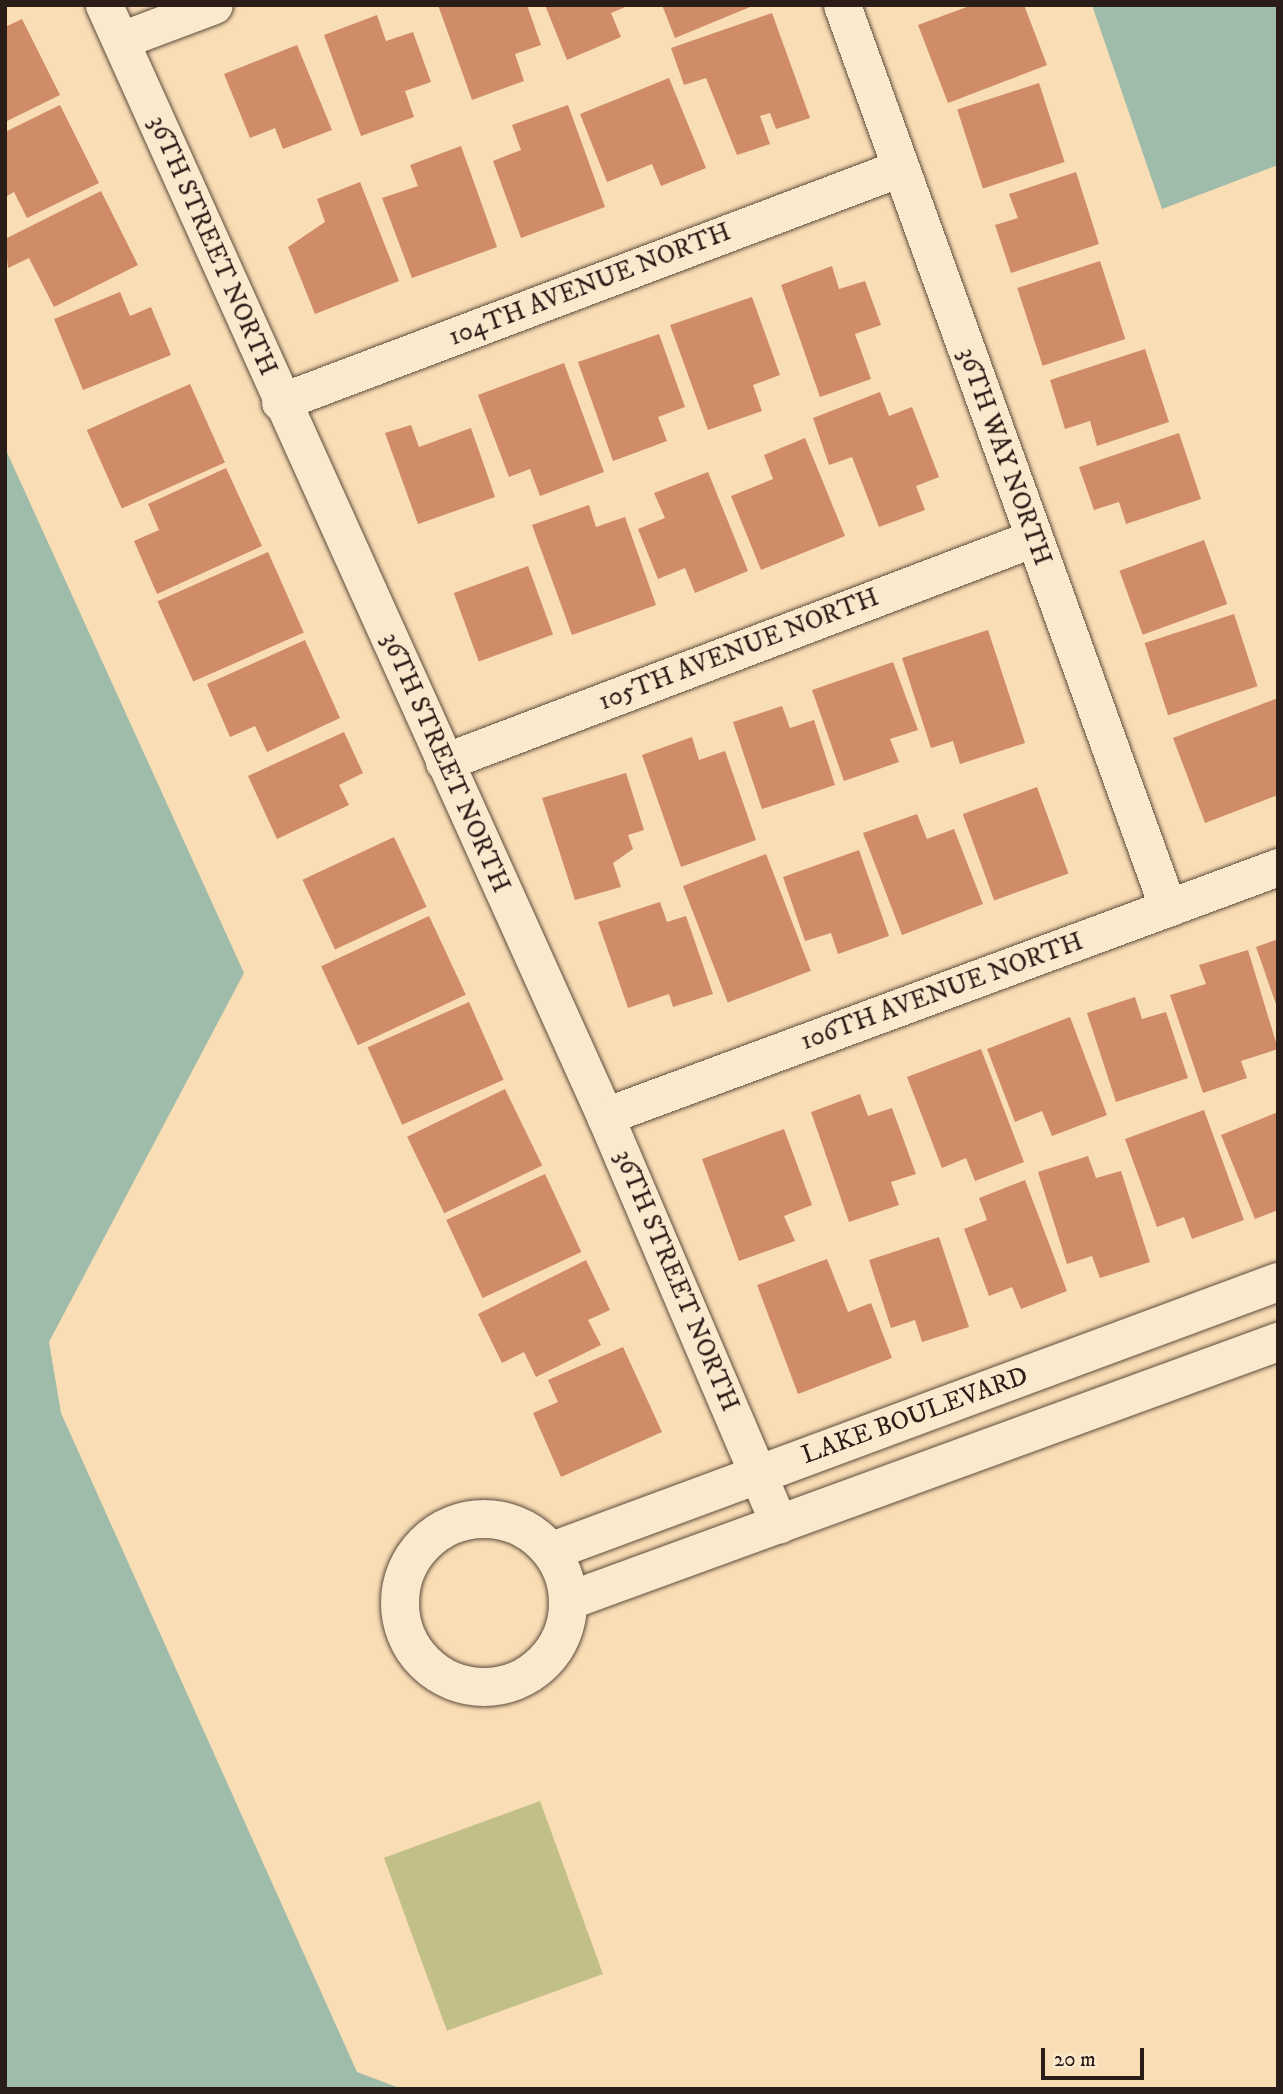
<!DOCTYPE html>
<style>
body{margin:0}
#map{position:relative;width:1283px;height:2094px;overflow:hidden;background:#f9ddb4;font-family:"IM FELL DW Pica",serif}
div>[style]{position:absolute}
.green>*{inset:0;background:#c3bf89;transform-origin:0 0}
.water>*{inset:0;background:#9ebca9}
.building>*{inset:0;background:#d08b69;transform-origin:0 0}
.roads{filter:drop-shadow(0 0 2px #5e4c3e) drop-shadow(0 0 2px #5e4c3e)}
.street>*{height:37px;margin:-18.5px;padding:0 18.5px;transform-origin:18.5px;border-radius:18.5px;background:#fbe9ce}
.secondary>*{height:38px;margin:-19px;padding:0 19px;transform-origin:19px;border-radius:19px;background:#fbe9ce}
.secondary>.ring{margin:-19px;padding:0;box-sizing:content-box;background:none;border:38px solid #fbe9ce;border-radius:50%}
span{translate:-50% -50%;white-space:nowrap;text-align:center;line-height:1.15;-webkit-text-stroke:6px #fbe9ce;paint-order:stroke}
.street-label{font-size:26px;color:#2a1c16}
.frame{position:absolute;inset:0;border:7px solid #2a1c16;pointer-events:none}
.scale{position:absolute;left:1041px;top:2048px;width:103px;height:32px;box-sizing:border-box;border:4px solid #2a1c16;border-top:0;padding-left:9px;font-size:21px;line-height:24px;white-space:nowrap;color:#2a1c16;-webkit-text-stroke:5px #fbe9ce;paint-order:stroke}
</style>
<div id="map">
<div class="green">
<div style="left:540px;top:1801px;width:184px;height:166px;rotate:70deg"></div>
</div>
<div class="water">
<div style="clip-path:polygon(1092px 5px,1278px 5px,1278px 165px,1162px 209px)"></div>
<div style="clip-path:polygon(5px 448px,244px 973px,49px 1342px,61px 1413px,357px 2072px,402px 2089px,5px 2089px)"></div>
</div>
<div class="building">
<div style="clip-path:polygon(438px 5px,527px 5px,541px 45px,515px 54px,524px 81px,472px 100px)"></div>
<div style="clip-path:polygon(545px 5px,630px 5px,611px 13px,621px 37px,567px 60px)"></div>
<div style="clip-path:polygon(662px 5px,749px 5px,750px 7px,675px 38px)"></div>
<div style="clip-path:polygon(972px 5px,1024px 5px,1047px 65px,948px 103px,918px 25px)"></div>
<div style="clip-path:polygon(772px 13px,810px 118px,776px 129px,770px 113px,760px 116px,770px 144px,737px 155px,706px 78px,684px 85px,671px 48px)"></div>
<div style="clip-path:polygon(377px 15px,386px 41px,413px 32px,431px 82px,405px 91px,414px 117px,361px 136px,324px 35px)"></div>
<div style="clip-path:polygon(22px 19px,60px 95px,5px 122px,5px 27px)"></div>
<div style="clip-path:polygon(297px 45px,332px 130px,283px 149px,275px 128px,250px 138px,224px 74px)"></div>
<div style="clip-path:polygon(669px 78px,706px 168px,661px 186px,652px 164px,607px 182px,580px 114px)"></div>
<div style="left:1039px;top:83px;width:83px;height:86px;rotate:72deg"></div>
<div style="clip-path:polygon(60px 105px,99px 183px,27px 218px,14px 192px,5px 197px,5px 132px)"></div>
<div style="clip-path:polygon(568px 105px,605px 207px,521px 238px,493px 161px,521px 150px,512px 125px)"></div>
<div style="clip-path:polygon(461px 146px,497px 247px,412px 278px,382px 198px,418px 186px,410px 165px)"></div>
<div style="clip-path:polygon(1076px 172px,1099px 244px,1011px 273px,995px 225px,1018px 218px,1009px 194px)"></div>
<div style="clip-path:polygon(360px 182px,399px 281px,315px 314px,288px 247px,325px 222px,317px 199px)"></div>
<div style="clip-path:polygon(101px 191px,138px 265px,54px 307px,29px 258px,8px 268px,5px 239px)"></div>
<div style="left:1100px;top:261px;width:82px;height:87px;rotate:72deg"></div>
<div style="clip-path:polygon(832px 266px,839px 289px,865px 281px,881px 325px,855px 334px,871px 379px,820px 397px,781px 285px)"></div>
<div style="clip-path:polygon(120px 292px,130px 316px,151px 307px,171px 355px,83px 390px,54px 319px)"></div>
<div style="clip-path:polygon(752px 297px,780px 375px,753px 385px,762px 411px,708px 430px,670px 325px)"></div>
<div style="clip-path:polygon(659px 334px,685px 407px,658px 417px,667px 441px,613px 461px,578px 362px)"></div>
<div style="clip-path:polygon(1145px 349px,1169px 422px,1097px 446px,1090px 421px,1065px 429px,1050px 380px)"></div>
<div style="clip-path:polygon(564px 363px,604px 472px,540px 496px,530px 469px,509px 477px,478px 395px)"></div>
<div style="left:190px;top:384px;width:86px;height:113px;rotate:66deg"></div>
<div style="clip-path:polygon(880px 392px,889px 416px,912px 407px,939px 477px,916px 486px,925px 510px,879px 527px,852px 457px,829px 465px,813px 418px)"></div>
<div style="clip-path:polygon(411px 425px,419px 447px,471px 428px,495px 497px,418px 524px,385px 433px)"></div>
<div style="clip-path:polygon(1179px 433px,1201px 499px,1126px 524px,1119px 502px,1094px 510px,1079px 467px)"></div>
<div style="clip-path:polygon(805px 438px,845px 536px,761px 570px,731px 496px,773px 479px,764px 455px)"></div>
<div style="clip-path:polygon(226px 468px,262px 546px,157px 594px,134px 541px,159px 530px,148px 504px)"></div>
<div style="clip-path:polygon(708px 472px,748px 571px,695px 593px,685px 568px,658px 579px,638px 529px,665px 518px,654px 493px)"></div>
<div style="clip-path:polygon(589px 505px,596px 527px,625px 517px,656px 605px,572px 635px,532px 525px)"></div>
<div style="left:1204px;top:540px;width:68px;height:90px;rotate:70deg"></div>
<div style="left:268px;top:552px;width:88px;height:121px;rotate:66deg"></div>
<div style="left:528px;top:566px;width:73px;height:79px;rotate:70deg"></div>
<div style="left:1234px;top:614px;width:76px;height:94px;rotate:72deg"></div>
<div style="clip-path:polygon(988px 630px,1025px 743px,960px 764px,953px 741px,931px 748px,902px 658px)"></div>
<div style="clip-path:polygon(305px 640px,340px 718px,267px 752px,255px 726px,230px 737px,207px 684px)"></div>
<div style="clip-path:polygon(893px 662px,918px 730px,890px 739px,899px 762px,844px 781px,812px 690px)"></div>
<div style="clip-path:polygon(1278px 698px,1278px 795px,1205px 823px,1173px 738px)"></div>
<div style="clip-path:polygon(782px 706px,790px 728px,814px 720px,835px 785px,762px 809px,733px 722px)"></div>
<div style="clip-path:polygon(344px 732px,363px 773px,339px 785px,349px 805px,277px 839px,248px 776px)"></div>
<div style="clip-path:polygon(692px 737px,699px 760px,725px 751px,756px 840px,681px 867px,642px 755px)"></div>
<div style="clip-path:polygon(626px 773px,644px 830px,628px 835px,633px 849px,613px 863px,621px 887px,575px 900px,542px 798px)"></div>
<div style="left:1037px;top:787px;width:92px;height:79px;rotate:70deg"></div>
<div style="clip-path:polygon(917px 814px,927px 839px,954px 829px,983px 904px,902px 935px,863px 833px)"></div>
<div style="left:394px;top:837px;width:77px;height:101px;rotate:65deg"></div>
<div style="clip-path:polygon(859px 850px,889px 936px,838px 954px,831px 933px,805px 941px,783px 877px)"></div>
<div style="left:766px;top:854px;width:125px;height:89px;rotate:69deg"></div>
<div style="clip-path:polygon(660px 902px,667px 922px,686px 916px,713px 994px,673px 1007px,669px 994px,628px 1008px,598px 922px)"></div>
<div style="left:429px;top:916px;width:87px;height:119px;rotate:65deg"></div>
<div style="clip-path:polygon(1278px 939px,1278px 1007px,1277px 1007px,1256px 947px)"></div>
<div style="clip-path:polygon(1248px 950px,1278px 1049px,1241px 1061px,1247px 1078px,1203px 1093px,1170px 995px,1206px 984px,1199px 965px)"></div>
<div style="clip-path:polygon(1135px 997px,1142px 1019px,1166px 1012px,1188px 1078px,1116px 1102px,1087px 1013px)"></div>
<div style="left:469px;top:1002px;width:85px;height:111px;rotate:66deg"></div>
<div style="clip-path:polygon(1070px 1017px,1107px 1115px,1052px 1136px,1042px 1111px,1015px 1122px,987px 1049px)"></div>
<div style="clip-path:polygon(981px 1049px,1024px 1162px,975px 1181px,966px 1158px,942px 1168px,907px 1077px)"></div>
<div style="left:505px;top:1089px;width:85px;height:109px;rotate:64deg"></div>
<div style="clip-path:polygon(860px 1094px,868px 1116px,892px 1108px,916px 1174px,891px 1182px,899px 1205px,849px 1222px,811px 1112px)"></div>
<div style="clip-path:polygon(1204px 1110px,1244px 1220px,1192px 1239px,1184px 1217px,1157px 1227px,1125px 1139px)"></div>
<div style="clip-path:polygon(1278px 1112px,1278px 1210px,1255px 1219px,1221px 1135px)"></div>
<div style="clip-path:polygon(784px 1129px,812px 1205px,784px 1216px,795px 1241px,739px 1261px,702px 1159px)"></div>
<div style="clip-path:polygon(1088px 1156px,1096px 1178px,1121px 1171px,1150px 1262px,1100px 1278px,1092px 1256px,1067px 1264px,1038px 1172px)"></div>
<div style="left:545px;top:1174px;width:86px;height:109px;rotate:65deg"></div>
<div style="clip-path:polygon(1025px 1180px,1067px 1291px,1021px 1309px,1012px 1287px,989px 1296px,964px 1229px,987px 1220px,979px 1198px)"></div>
<div style="clip-path:polygon(939px 1237px,969px 1327px,922px 1342px,915px 1320px,891px 1328px,869px 1260px)"></div>
<div style="clip-path:polygon(827px 1259px,848px 1312px,871px 1303px,892px 1358px,798px 1394px,757px 1285px)"></div>
<div style="clip-path:polygon(586px 1260px,610px 1310px,588px 1320px,601px 1345px,536px 1377px,524px 1352px,502px 1363px,478px 1314px)"></div>
<div style="clip-path:polygon(623px 1347px,662px 1432px,561px 1477px,533px 1413px,558px 1402px,548px 1380px)"></div>
</div>
<div class="roads">
<div class="street">
<div style="left:104px;top:5px;width:1219px;rotate:65.73deg"></div>
<div style="left:605px;top:1116px;width:444px;rotate:66.9deg"></div>
<div style="left:842px;top:5px;width:960px;rotate:70.15deg"></div>
<div style="left:121px;top:40px;width:99px;rotate:-20.6deg"></div>
<div style="left:280px;top:402px;width:663px;rotate:-20.68deg"></div>
<div style="left:444px;top:762px;width:631px;rotate:-20.79deg"></div>
<div style="left:605px;top:1116px;width:718px;rotate:-20.3deg"></div>
</div>
<div class="secondary">
<div class="ring" style="left:400px;top:1519px;width:130px;height:130px"></div>
<div style="left:552px;top:1551px;width:774px;rotate:-20.33deg"></div>
<div style="left:571px;top:1600px;width:753px;rotate:-20.05deg"></div>
</div>
</div>
<div class="street-label">
<span style="left:212px;top:246px;rotate:66deg">36TH STREET NORTH</span>
<span style="left:590px;top:285px;rotate:-21deg">104TH AVENUE NORTH</span>
<span style="left:1004px;top:457px;rotate:70deg">36TH WAY NORTH</span>
<span style="left:739px;top:650px;rotate:-21deg">105TH AVENUE NORTH</span>
<span style="left:445px;top:763px;rotate:66deg">36TH STREET NORTH</span>
<span style="left:942px;top:992px;rotate:-20deg">106TH AVENUE NORTH</span>
<span style="left:676px;top:1281px;rotate:67deg">36TH STREET NORTH</span>
<span style="left:915px;top:1416px;rotate:-20deg">LAKE BOULEVARD</span>
</div>
<div class="frame"></div>
<div class="scale">20 m</div>
</div>
